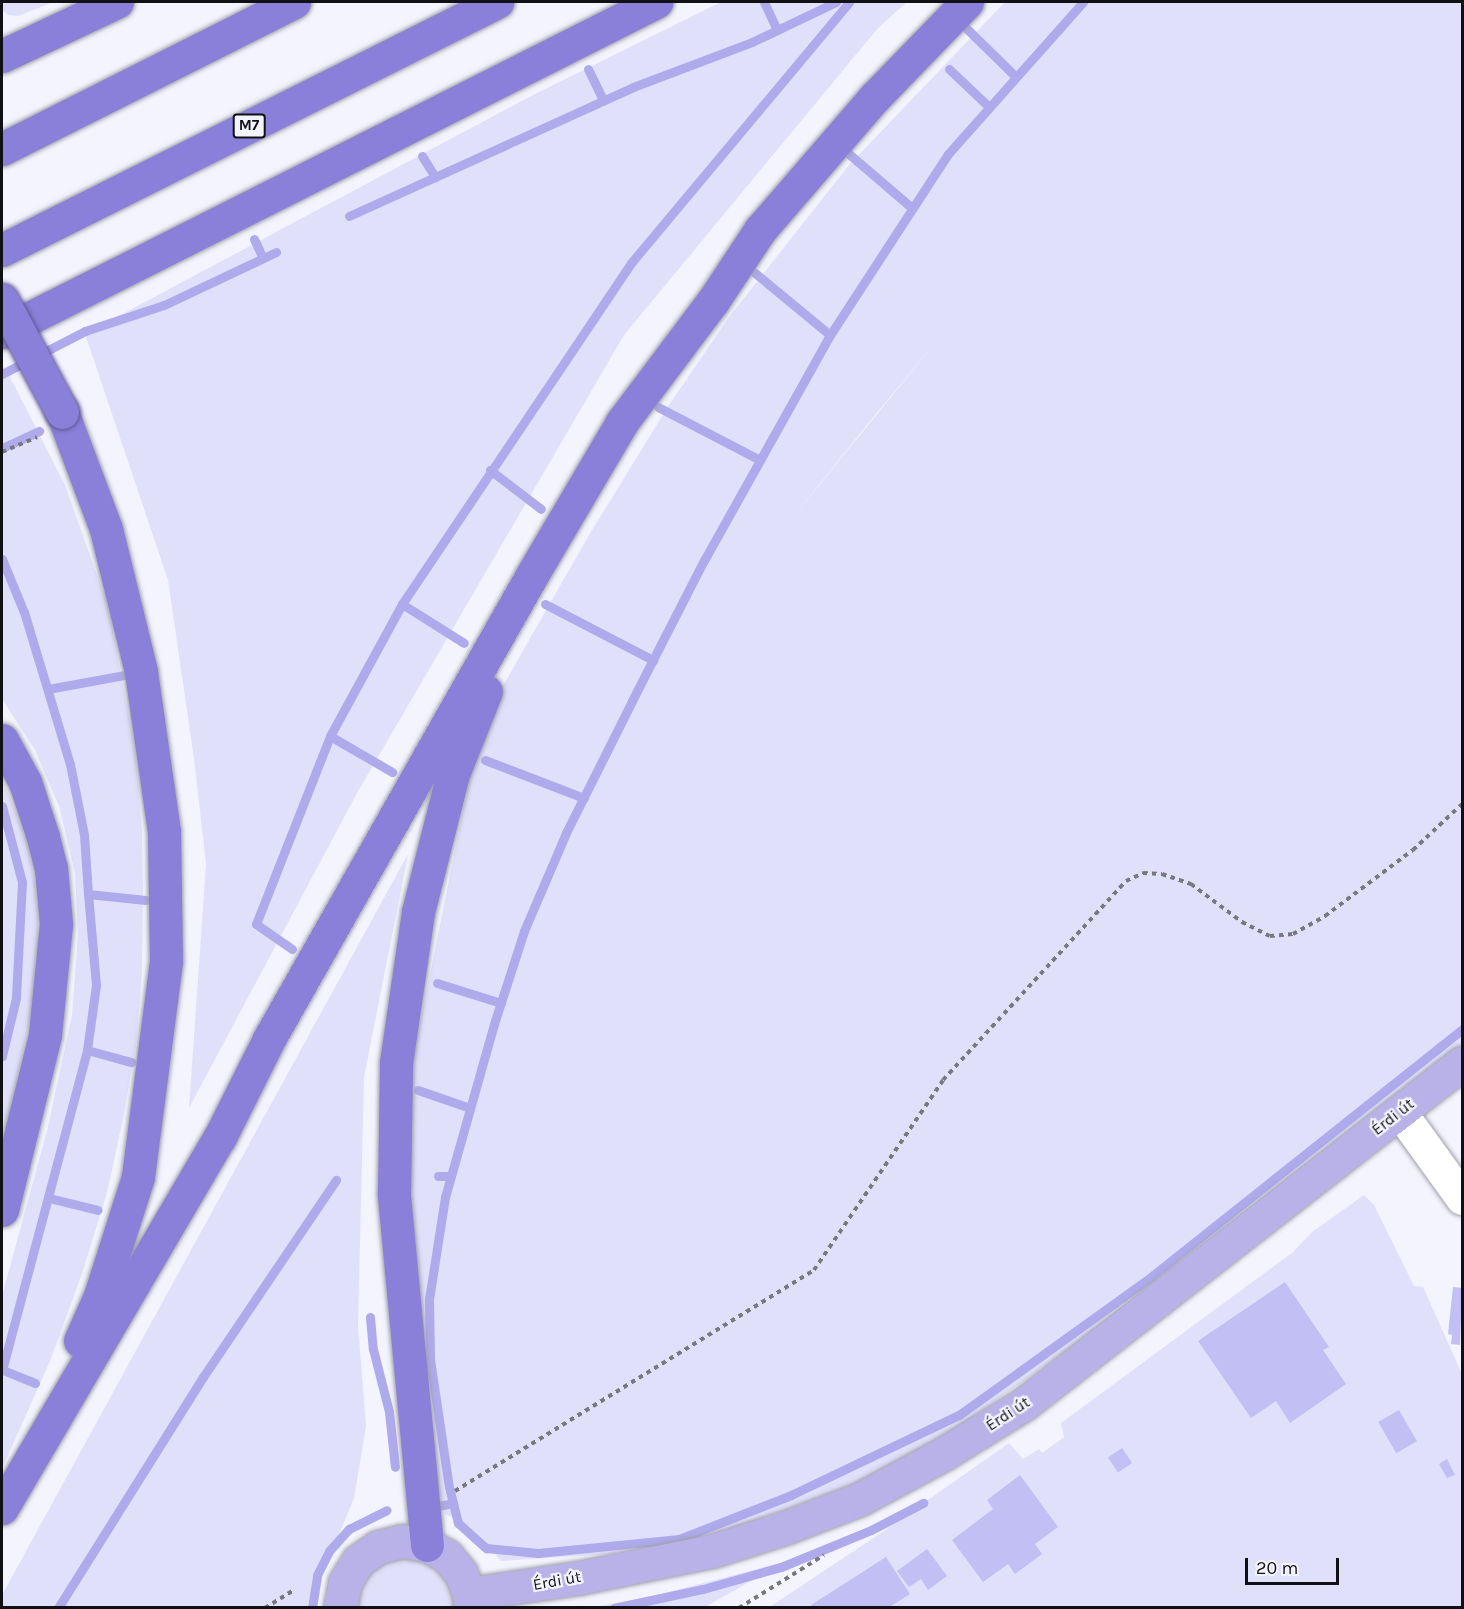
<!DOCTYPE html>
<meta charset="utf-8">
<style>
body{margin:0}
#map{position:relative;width:1464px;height:1609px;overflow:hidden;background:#f4f4fe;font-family:Karla,sans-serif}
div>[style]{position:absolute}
.green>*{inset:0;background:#e1e0fb}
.stream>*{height:9px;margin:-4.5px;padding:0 4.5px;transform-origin:4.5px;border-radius:4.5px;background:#afaaec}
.building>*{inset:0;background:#c2bff4;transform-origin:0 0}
.path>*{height:4px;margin-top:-2px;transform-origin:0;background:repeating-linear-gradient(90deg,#78787e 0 4.5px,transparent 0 9px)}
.roads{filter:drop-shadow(0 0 2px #9f9faa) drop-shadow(0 0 2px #9f9faa)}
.minor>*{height:33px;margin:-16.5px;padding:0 16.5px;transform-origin:16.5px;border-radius:16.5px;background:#fff}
.major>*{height:33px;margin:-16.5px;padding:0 16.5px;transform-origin:16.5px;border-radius:16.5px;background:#b9b2e8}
.highway>*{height:33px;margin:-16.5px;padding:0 16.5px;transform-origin:16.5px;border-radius:16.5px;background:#8a7fd9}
.bridges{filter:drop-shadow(0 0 2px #605894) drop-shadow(0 0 2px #605894)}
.highway-bridge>*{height:33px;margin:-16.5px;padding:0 16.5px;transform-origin:16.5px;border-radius:16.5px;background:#8a7fd9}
span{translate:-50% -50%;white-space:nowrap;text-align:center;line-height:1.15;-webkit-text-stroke:4.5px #f4f4fe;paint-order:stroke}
.shield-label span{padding:2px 4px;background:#f4f4fe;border:2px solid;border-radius:4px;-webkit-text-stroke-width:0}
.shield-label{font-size:15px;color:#111115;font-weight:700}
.street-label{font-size:16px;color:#111115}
.frame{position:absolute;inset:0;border:3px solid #111115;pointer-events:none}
.scale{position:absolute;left:1245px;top:1558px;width:94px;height:27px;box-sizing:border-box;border:3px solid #111115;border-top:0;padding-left:8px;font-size:18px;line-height:21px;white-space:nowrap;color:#111115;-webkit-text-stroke:4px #f4f4fe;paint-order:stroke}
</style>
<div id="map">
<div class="green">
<div style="clip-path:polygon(2px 2px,54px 2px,18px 16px,8px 15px,2px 10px)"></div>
<div style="clip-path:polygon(721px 2px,907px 2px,878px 28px,624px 335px,357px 793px,189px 1108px,206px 864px,194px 759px,168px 580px,85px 334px,533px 95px)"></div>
<div style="clip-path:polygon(evenodd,1005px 2px,1462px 2px,1462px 1046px,1150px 1292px,955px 1429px,859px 1482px,705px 1539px,608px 1554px,501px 1561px,481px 1537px,462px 1522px,445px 1514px,419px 1419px,407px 1312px,410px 1091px,415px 1049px,480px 726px,589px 535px,669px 405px,729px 317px,849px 165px,1005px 2px,935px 343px,789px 522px,870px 421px,935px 343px)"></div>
<div style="clip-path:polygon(5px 367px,65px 485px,108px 606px,135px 750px,142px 831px,143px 896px,142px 974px,136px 1045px,124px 1114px,107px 1193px,82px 1274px,50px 1361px,2px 1469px,2px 1296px,48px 1127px,72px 1015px,78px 935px,75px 873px,59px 806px,35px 750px,2px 699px,2px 368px)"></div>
<div style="clip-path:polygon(2px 777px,27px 842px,35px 884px,39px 939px,33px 1004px,2px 1146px)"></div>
<div style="clip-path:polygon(408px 854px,364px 1077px,358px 1325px,366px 1426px,354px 1498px,309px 1607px,2px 1607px,2px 1595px)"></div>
<div style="clip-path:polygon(1364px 1195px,1374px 1205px,1414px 1286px,1423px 1287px,1462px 1374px,1462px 1607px,768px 1608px,878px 1535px,1009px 1443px,1023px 1459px,1039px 1449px,1042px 1453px,1064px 1437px,1061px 1423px,1293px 1252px,1312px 1232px)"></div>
<div style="clip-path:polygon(405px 1557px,421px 1560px,435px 1568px,447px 1579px,453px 1594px,454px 1607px,357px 1608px,359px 1592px,366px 1578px,377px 1567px,390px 1560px)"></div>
<div style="clip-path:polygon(784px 1562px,705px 1607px,595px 1607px,661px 1594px)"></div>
</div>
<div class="stream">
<div style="left:764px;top:2px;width:31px;rotate:65deg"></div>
<div style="left:1083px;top:2px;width:203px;rotate:131.6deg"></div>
<div style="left:948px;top:154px;width:216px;rotate:123.1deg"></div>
<div style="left:830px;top:335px;width:258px;rotate:119.2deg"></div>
<div style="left:704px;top:560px;width:158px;rotate:117.1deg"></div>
<div style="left:632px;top:701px;width:148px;rotate:116.6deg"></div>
<div style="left:566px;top:833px;width:107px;rotate:113.2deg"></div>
<div style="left:524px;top:931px;width:98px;rotate:107.9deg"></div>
<div style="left:494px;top:1024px;width:180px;rotate:105.8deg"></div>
<div style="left:445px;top:1197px;width:103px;rotate:98.9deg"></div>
<div style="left:429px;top:1299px;width:60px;rotate:89deg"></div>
<div style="left:430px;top:1359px;width:129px;rotate:81.6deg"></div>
<div style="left:449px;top:1487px;width:37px;rotate:76deg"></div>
<div style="left:458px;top:1523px;width:38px;rotate:42deg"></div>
<div style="left:486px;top:1548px;width:52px;rotate:5.5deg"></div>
<div style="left:538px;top:1553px;width:142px;rotate:-5.7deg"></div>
<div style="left:679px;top:1539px;width:120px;rotate:-21.4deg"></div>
<div style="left:791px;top:1495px;width:186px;rotate:-25.5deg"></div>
<div style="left:959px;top:1415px;width:231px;rotate:-35.7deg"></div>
<div style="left:1147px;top:1280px;width:403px;rotate:-38.5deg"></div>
<div style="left:965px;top:27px;width:71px;rotate:44.4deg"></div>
<div style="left:588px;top:69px;width:34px;rotate:64deg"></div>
<div style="left:949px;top:69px;width:55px;rotate:43.5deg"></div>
<div style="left:849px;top:154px;width:83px;rotate:40.6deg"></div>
<div style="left:422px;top:156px;width:25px;rotate:58deg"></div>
<div style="left:349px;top:216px;width:312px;rotate:-24.4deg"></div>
<div style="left:633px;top:87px;width:127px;rotate:-20.7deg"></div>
<div style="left:752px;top:42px;width:93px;rotate:-25.5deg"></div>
<div style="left:254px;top:239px;width:21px;rotate:65deg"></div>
<div style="left:755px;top:273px;width:97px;rotate:39.6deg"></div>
<div style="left:2px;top:374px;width:93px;rotate:-27.4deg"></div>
<div style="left:85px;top:331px;width:83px;rotate:-18.2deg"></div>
<div style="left:164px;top:305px;width:124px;rotate:-25.3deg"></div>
<div style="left:658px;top:407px;width:115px;rotate:27.5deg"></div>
<div style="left:2px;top:448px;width:41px;rotate:-24.7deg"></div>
<div style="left:490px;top:470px;width:64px;rotate:37.4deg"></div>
<div style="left:2px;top:559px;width:57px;rotate:67.5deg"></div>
<div style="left:24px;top:612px;width:159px;rotate:73.2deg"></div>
<div style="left:70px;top:764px;width:72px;rotate:78.8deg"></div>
<div style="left:84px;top:835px;width:59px;rotate:86.1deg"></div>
<div style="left:88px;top:894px;width:58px;rotate:5.9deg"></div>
<div style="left:402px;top:604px;width:73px;rotate:32.2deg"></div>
<div style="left:545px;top:604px;width:122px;rotate:27.4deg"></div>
<div style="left:48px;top:689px;width:77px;rotate:-10.4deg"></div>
<div style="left:330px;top:736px;width:72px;rotate:30.1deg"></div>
<div style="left:485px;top:760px;width:106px;rotate:21deg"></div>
<div style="left:2px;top:806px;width:79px;rotate:75.3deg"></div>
<div style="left:22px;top:882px;width:116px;rotate:93deg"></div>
<div style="left:16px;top:998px;width:60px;rotate:103.6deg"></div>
<div style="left:292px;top:949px;width:44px;rotate:-145.2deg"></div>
<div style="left:256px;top:924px;width:202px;rotate:-68.5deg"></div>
<div style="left:330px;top:736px;width:150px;rotate:-61.4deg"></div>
<div style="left:402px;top:604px;width:411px;rotate:-56.1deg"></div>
<div style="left:631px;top:263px;width:340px;rotate:-50.1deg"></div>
<div style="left:437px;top:983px;width:67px;rotate:17.4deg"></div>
<div style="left:87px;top:1050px;width:46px;rotate:15.3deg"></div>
<div style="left:418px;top:1090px;width:55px;rotate:19.1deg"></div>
<div style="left:438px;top:1176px;width:13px"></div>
<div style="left:49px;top:1198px;width:50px;rotate:13.8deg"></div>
<div style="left:370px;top:1317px;width:32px;rotate:85deg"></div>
<div style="left:373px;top:1349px;width:65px;rotate:75.7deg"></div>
<div style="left:389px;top:1412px;width:55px;rotate:83.8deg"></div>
<div style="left:35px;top:1383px;width:35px;rotate:-158deg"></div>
<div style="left:2px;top:1370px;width:331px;rotate:-75.1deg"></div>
<div style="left:87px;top:1050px;width:66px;rotate:-82.1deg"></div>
<div style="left:96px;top:985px;width:91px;rotate:-95deg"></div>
<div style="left:438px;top:1506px;width:15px;rotate:-11deg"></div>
<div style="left:58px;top:1608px;width:273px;rotate:-57.9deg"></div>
<div style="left:203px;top:1377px;width:238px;rotate:-56deg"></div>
<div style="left:312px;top:1608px;width:33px;rotate:-81deg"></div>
<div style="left:317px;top:1575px;width:27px;rotate:-63deg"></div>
<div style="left:329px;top:1551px;width:30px;rotate:-48deg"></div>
<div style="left:349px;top:1529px;width:42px;rotate:-26.6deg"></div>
<div style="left:614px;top:1608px;width:91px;rotate:-12.1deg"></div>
<div style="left:703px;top:1589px;width:81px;rotate:-15.8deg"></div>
<div style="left:781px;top:1567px;width:97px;rotate:-22.3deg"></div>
<div style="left:871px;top:1530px;width:59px;rotate:-27.4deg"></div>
</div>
<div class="building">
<div style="clip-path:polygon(1285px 1282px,1329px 1347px,1323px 1350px,1346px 1384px,1290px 1423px,1276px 1401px,1251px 1418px,1198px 1341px)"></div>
<div style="clip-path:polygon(1453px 1287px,1462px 1288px,1460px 1345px,1451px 1344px,1452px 1335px,1448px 1334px)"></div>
<div style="left:1399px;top:1410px;width:36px;height:24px;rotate:60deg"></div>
<div style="left:1122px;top:1448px;width:18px;height:17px;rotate:56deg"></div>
<div style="clip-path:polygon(1447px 1459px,1455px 1475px,1447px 1478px,1439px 1464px)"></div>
<div style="clip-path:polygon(1020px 1475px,1058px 1527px,1035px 1544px,1042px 1554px,1015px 1574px,1008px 1564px,983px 1582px,952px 1540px,993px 1509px,987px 1500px)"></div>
<div style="clip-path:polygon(927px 1549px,947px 1576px,928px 1590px,921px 1579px,909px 1587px,897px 1571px)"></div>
<div style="clip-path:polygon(886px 1557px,910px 1594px,888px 1608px,812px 1608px,811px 1605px)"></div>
</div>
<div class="path">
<div style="left:2px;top:452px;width:38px;rotate:-23deg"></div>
<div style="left:455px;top:1491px;width:422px;rotate:-31.6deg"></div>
<div style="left:814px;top:1270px;width:230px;rotate:-55.8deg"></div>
<div style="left:943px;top:1080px;width:270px;rotate:-47.4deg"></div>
<div style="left:1126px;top:881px;width:19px;rotate:-25deg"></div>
<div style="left:1143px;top:873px;width:19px;rotate:3deg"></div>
<div style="left:1162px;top:874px;width:31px;rotate:19deg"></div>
<div style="left:1191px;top:884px;width:64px;rotate:36.7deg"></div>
<div style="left:1242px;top:922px;width:31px;rotate:27deg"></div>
<div style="left:1270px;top:936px;width:23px;rotate:-5deg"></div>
<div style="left:1293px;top:934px;width:37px;rotate:-29deg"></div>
<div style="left:1325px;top:916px;width:110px;rotate:-36.9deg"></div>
<div style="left:1413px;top:850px;width:67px;rotate:-43.2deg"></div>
<div style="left:265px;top:1608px;width:34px;rotate:-32deg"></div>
<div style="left:739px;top:1608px;width:100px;rotate:-31.9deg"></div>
</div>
<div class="roads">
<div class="minor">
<div style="left:1400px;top:1112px;width:106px;rotate:54.2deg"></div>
</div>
<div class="major">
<div style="left:469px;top:1594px;width:110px;rotate:-8.4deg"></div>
<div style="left:578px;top:1578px;width:137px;rotate:-11.4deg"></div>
<div style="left:712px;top:1551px;width:79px;rotate:-17.7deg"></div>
<div style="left:787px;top:1527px;width:78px;rotate:-21deg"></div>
<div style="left:860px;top:1499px;width:97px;rotate:-28.4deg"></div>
<div style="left:945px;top:1453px;width:93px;rotate:-31.8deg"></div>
<div style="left:1024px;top:1404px;width:555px;rotate:-37.9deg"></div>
<div style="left:340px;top:1608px;width:26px;rotate:-79deg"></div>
<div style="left:345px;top:1582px;width:25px;rotate:-58deg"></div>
<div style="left:358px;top:1561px;width:24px;rotate:-35deg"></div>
<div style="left:378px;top:1547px;width:25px;rotate:-14deg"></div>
<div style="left:402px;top:1541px;width:25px;rotate:9deg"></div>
<div style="left:427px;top:1545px;width:23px;rotate:29deg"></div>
<div style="left:447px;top:1556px;width:22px;rotate:51deg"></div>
<div style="left:461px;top:1573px;width:22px;rotate:69deg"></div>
<div style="left:469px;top:1594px;width:14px;rotate:86deg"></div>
</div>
<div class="highway">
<div style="left:2px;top:56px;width:127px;rotate:-25.2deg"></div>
<div style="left:2px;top:149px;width:327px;rotate:-26.7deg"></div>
<div style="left:2px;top:250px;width:554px;rotate:-26.61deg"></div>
<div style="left:2px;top:332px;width:733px;rotate:-26.77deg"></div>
<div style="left:62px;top:412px;width:125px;rotate:69.4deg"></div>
<div style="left:106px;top:529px;width:147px;rotate:76.2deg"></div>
<div style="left:141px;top:672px;width:162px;rotate:81.8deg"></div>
<div style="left:164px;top:832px;width:129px;rotate:89.1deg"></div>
<div style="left:166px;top:961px;width:218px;rotate:97.4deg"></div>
<div style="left:138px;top:1177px;width:125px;rotate:107.7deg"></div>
<div style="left:100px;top:1296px;width:49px;rotate:114deg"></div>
<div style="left:2px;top:740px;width:48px;rotate:61.3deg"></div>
<div style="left:25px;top:782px;width:58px;rotate:71.9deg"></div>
<div style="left:43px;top:837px;width:32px;rotate:76deg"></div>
<div style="left:51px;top:868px;width:56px;rotate:84.9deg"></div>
<div style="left:56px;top:924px;width:112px;rotate:95.7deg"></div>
<div style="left:45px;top:1035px;width:180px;rotate:103.8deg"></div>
<div style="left:2px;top:1508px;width:430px;rotate:-59.6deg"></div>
<div style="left:220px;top:1137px;width:110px;rotate:-63.4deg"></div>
<div style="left:269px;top:1039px;width:533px;rotate:-60.45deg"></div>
<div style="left:532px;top:575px;width:178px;rotate:-59.5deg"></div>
<div style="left:622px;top:422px;width:151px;rotate:-53.1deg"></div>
<div style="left:713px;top:301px;width:85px;rotate:-56.5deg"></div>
<div style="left:760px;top:230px;width:176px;rotate:-49.2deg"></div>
<div style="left:875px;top:97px;width:132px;rotate:-45.9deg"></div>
<div style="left:427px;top:1545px;width:353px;rotate:-95.4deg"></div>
<div style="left:394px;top:1194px;width:131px;rotate:-89.1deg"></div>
<div style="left:396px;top:1063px;width:153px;rotate:-81.7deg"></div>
<div style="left:418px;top:912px;width:142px;rotate:-75.8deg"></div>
<div style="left:453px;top:774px;width:89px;rotate:-68.3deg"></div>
</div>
</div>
<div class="bridges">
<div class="highway-bridge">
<div style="left:2px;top:300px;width:127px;rotate:61.8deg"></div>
</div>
</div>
<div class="shield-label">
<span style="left:249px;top:126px">M7</span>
</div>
<div class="street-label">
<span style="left:1393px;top:1117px;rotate:-38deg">Érdi út</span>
<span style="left:1008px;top:1414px;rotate:-33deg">Érdi út</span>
<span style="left:557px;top:1581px;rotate:-10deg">Érdi út</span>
</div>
<div class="frame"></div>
<div class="scale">20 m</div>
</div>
